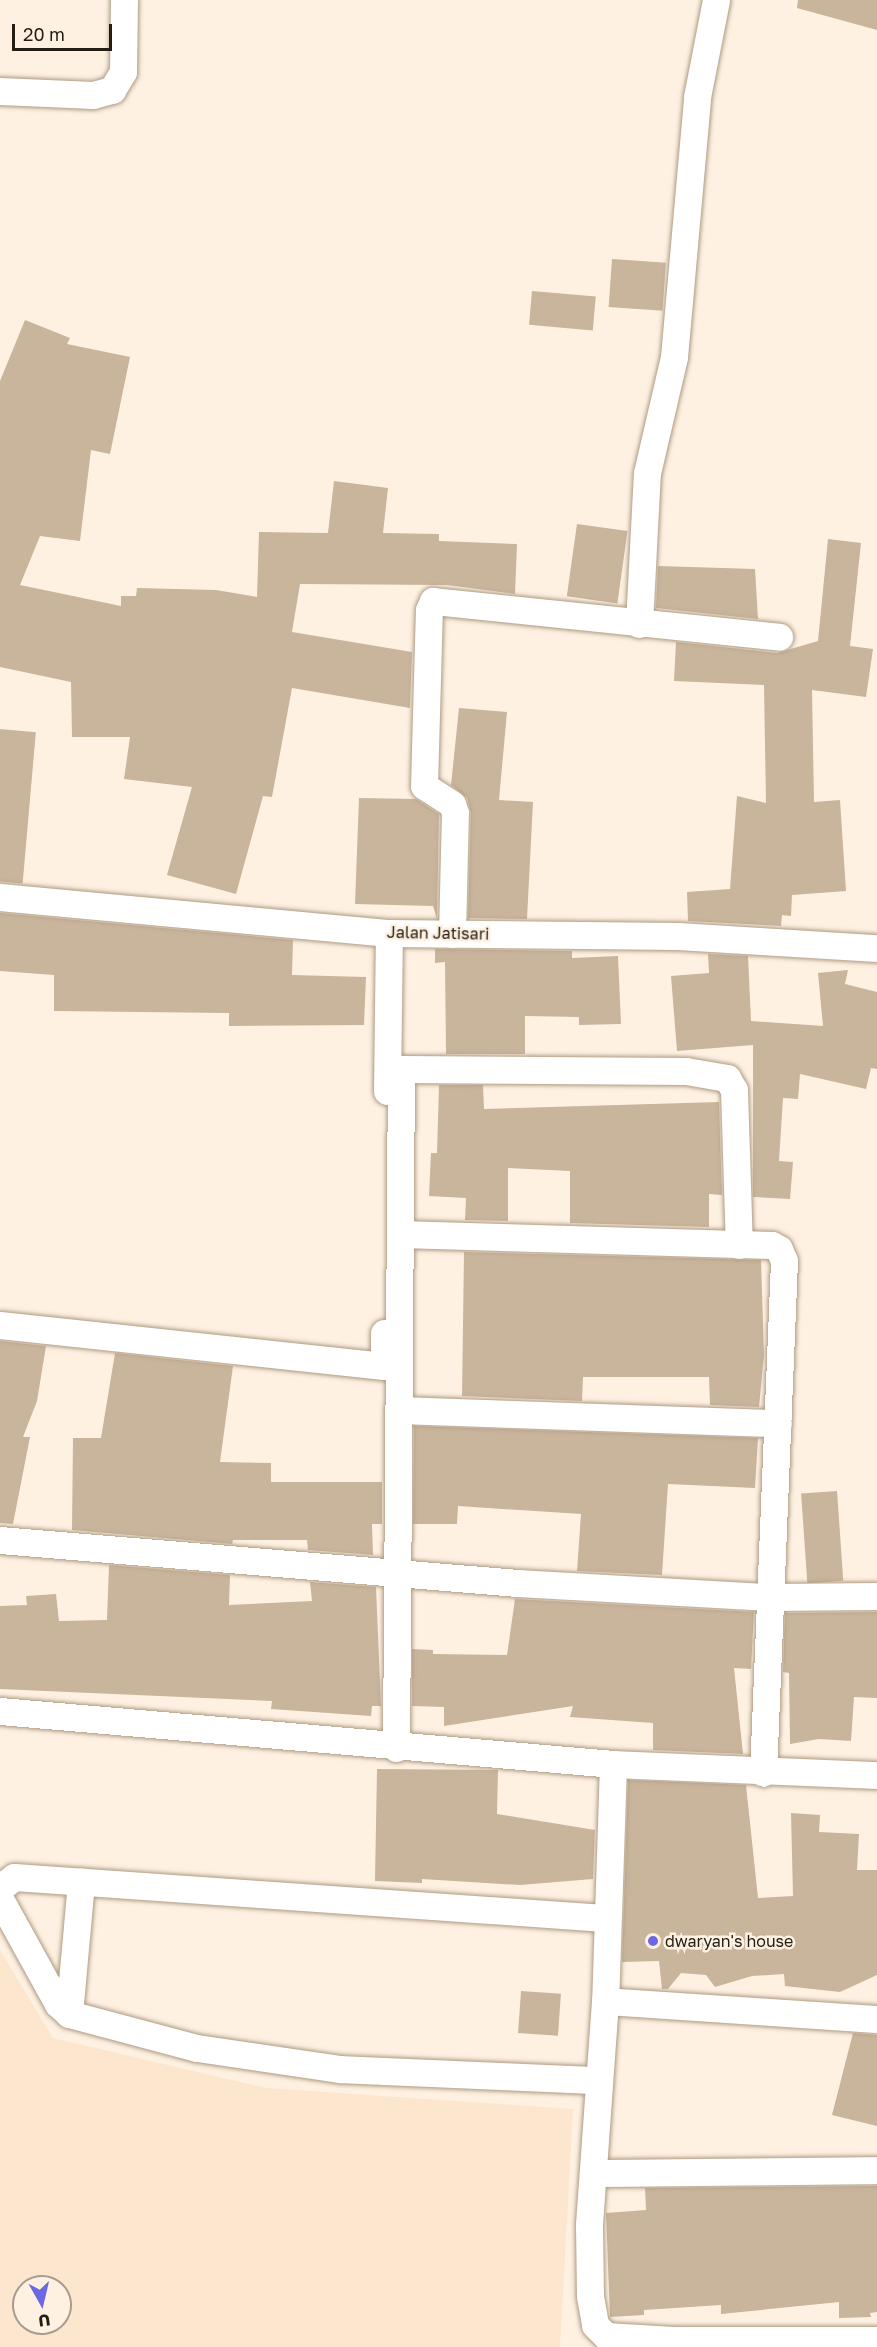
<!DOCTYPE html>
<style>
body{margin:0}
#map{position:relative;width:877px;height:2347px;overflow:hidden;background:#fef1e2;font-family:"Golos Text",sans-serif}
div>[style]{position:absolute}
.built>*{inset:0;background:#fce6cd}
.building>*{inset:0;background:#c9b49c;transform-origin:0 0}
.roads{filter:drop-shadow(0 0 2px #ae9a82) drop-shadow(0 0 2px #ae9a82)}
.street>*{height:27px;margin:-13.5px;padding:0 13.5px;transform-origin:13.5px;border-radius:13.5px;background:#fff}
.dots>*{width:16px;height:16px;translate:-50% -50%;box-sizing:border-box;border:3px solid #fef1e2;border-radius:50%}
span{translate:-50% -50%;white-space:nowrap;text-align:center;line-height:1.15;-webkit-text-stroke:5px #fef1e2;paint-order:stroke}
.street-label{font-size:16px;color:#241d13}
.poi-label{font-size:16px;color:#241d13}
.left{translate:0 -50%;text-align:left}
.north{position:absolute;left:12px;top:2275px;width:60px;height:60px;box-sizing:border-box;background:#fef1e2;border:2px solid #a79c8f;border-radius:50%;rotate:172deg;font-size:16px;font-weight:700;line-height:24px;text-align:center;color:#241d13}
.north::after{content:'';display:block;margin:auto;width:21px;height:27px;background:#6c68e1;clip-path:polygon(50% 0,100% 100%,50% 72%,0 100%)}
.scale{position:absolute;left:12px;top:24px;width:100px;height:27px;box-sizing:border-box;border:3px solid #241d13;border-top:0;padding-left:8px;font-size:18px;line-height:21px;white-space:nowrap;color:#241d13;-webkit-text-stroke:4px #fef1e2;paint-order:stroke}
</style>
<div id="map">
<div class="built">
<div style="clip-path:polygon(evenodd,0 1950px,53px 2038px,266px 2088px,573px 2109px,560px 2347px,0 2347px,0 1950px,24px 2287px,60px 2287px,60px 2323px,24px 2323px,24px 2287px)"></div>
</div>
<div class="building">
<div style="clip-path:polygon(798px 0,877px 0,877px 30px,797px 8px)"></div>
<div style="left:612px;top:259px;width:54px;height:48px;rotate:4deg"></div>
<div style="left:532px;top:291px;width:64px;height:34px;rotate:5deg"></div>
<div style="clip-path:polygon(25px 320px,70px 338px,67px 344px,130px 357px,110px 454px,91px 450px,80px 541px,40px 536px,20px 585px,121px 606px,121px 596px,136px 596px,137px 588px,216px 590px,257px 597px,259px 532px,328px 533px,334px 481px,388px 488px,383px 533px,439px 534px,439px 541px,517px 544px,515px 594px,447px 585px,300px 584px,292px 632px,412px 652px,410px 708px,292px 688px,272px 797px,263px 796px,236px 894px,167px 875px,192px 787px,124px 779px,130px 737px,72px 737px,71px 682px,0 667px,0 381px)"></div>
<div style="left:577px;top:524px;width:51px;height:73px;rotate:8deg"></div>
<div style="clip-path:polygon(828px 539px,861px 543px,850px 646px,873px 649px,866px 697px,812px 690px,814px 802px,840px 800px,846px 891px,792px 895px,791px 916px,782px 915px,781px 926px,688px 921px,687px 892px,730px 889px,737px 796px,766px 803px,764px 685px,674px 681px,676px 642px,777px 653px,818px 641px)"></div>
<div style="clip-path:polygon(658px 566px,755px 569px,758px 619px,656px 608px)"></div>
<div style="clip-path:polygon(459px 708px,507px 712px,499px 800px,533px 802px,527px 919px,468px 918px,471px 813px,467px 798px,451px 785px)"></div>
<div style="left:0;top:729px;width:36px;height:152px;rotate:5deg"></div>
<div style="clip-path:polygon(359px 798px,416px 799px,439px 814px,437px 918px,433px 906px,355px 904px)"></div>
<div style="clip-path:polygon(0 913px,293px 940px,292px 975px,366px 977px,364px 1025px,229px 1026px,229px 1013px,54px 1011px,54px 975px,0 971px)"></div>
<div style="clip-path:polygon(435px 949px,572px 951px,572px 958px,618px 956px,621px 1024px,579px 1025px,579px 1017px,525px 1016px,525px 1054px,446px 1054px,445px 962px,435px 963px)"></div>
<div style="clip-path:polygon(708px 954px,748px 956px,751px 1021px,823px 1026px,818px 973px,848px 970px,845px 984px,877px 992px,877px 1069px,871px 1068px,866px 1089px,800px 1074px,798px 1099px,783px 1098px,779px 1161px,793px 1162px,790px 1199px,753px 1197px,753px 1045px,677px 1051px,671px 976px,709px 973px)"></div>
<div style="clip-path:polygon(439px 1085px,483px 1085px,484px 1109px,719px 1102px,722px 1195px,709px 1194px,709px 1227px,570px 1223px,570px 1171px,508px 1168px,508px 1221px,465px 1220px,466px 1198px,429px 1196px,431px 1153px,437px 1153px)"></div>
<div style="clip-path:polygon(464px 1252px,761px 1260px,764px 1355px,759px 1407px,710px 1405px,709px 1377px,583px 1377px,582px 1401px,462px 1396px)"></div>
<div style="clip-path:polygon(0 1341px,46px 1346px,37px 1401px,23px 1437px,30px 1437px,13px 1524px,0 1523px)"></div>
<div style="clip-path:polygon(115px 1353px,233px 1366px,220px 1462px,271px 1463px,271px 1482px,382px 1482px,382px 1524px,372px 1524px,373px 1555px,308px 1550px,307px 1540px,233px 1540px,232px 1544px,72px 1530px,73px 1438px,101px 1438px)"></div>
<div style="clip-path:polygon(414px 1426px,758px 1438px,755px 1488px,668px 1484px,662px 1575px,577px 1571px,581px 1514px,458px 1506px,457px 1524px,413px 1524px)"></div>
<div style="left:837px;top:1491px;width:90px;height:36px;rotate:86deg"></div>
<div style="clip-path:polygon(109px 1565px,230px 1575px,229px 1605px,312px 1601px,310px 1582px,376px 1587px,381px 1706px,372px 1706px,371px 1716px,271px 1709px,272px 1701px,0 1689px,0 1606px,27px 1605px,26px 1596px,56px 1594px,59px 1621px,107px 1620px)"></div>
<div style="clip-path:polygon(515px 1599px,754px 1612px,751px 1669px,734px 1668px,743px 1754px,653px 1750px,653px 1723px,570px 1717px,573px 1706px,444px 1726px,444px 1707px,412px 1706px,412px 1649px,433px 1650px,433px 1654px,507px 1655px)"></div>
<div style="clip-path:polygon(877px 1612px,877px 1698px,854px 1697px,851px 1741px,819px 1739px,790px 1744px,789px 1673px,783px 1672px,785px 1613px)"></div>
<div style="clip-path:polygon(377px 1769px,498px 1770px,497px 1814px,595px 1830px,593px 1879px,520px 1885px,422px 1879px,422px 1883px,375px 1881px)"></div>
<div style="clip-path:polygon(628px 1780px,746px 1785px,758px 1898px,793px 1896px,791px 1813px,820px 1815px,819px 1832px,859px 1834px,857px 1870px,877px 1870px,877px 1975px,840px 1992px,785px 1986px,784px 1974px,752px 1976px,715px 1987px,706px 1975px,681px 1973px,668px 1989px,662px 1989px,659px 1961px,622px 1962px)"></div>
<div style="left:521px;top:1991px;width:40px;height:42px;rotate:4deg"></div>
<div style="clip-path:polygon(853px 2033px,877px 2035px,877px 2126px,832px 2115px)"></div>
<div style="clip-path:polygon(877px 2186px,877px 2312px,870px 2313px,871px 2317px,839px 2318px,839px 2302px,721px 2314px,721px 2305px,644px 2310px,644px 2315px,610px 2317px,606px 2213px,646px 2210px,645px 2188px)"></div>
</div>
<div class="roads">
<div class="street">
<div style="left:0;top:91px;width:93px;rotate:2.5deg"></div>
<div style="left:93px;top:95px;width:20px;rotate:-15deg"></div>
<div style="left:112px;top:90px;width:21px;rotate:-59deg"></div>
<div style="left:123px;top:72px;width:72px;rotate:-89.2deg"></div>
<div style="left:639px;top:624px;width:151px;rotate:-87deg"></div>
<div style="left:647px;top:473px;width:119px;rotate:-76.9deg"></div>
<div style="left:674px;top:357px;width:261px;rotate:-84.9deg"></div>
<div style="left:697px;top:97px;width:99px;rotate:-78.9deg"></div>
<div style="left:0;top:897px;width:391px;rotate:5.3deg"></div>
<div style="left:389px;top:933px;width:289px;rotate:0.6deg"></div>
<div style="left:678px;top:936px;width:199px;rotate:3.5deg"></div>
<div style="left:452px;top:934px;width:121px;rotate:-88.6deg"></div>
<div style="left:455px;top:813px;width:9px;rotate:-108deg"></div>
<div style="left:452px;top:804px;width:33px;rotate:-147deg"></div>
<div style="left:424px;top:786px;width:176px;rotate:-88.4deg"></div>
<div style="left:429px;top:610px;width:10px;rotate:-66deg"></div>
<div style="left:433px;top:601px;width:348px;rotate:5.9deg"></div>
<div style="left:387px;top:1091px;width:158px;rotate:-89.3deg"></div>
<div style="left:400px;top:1234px;width:372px;rotate:1.7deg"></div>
<div style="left:772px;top:1245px;width:8px;rotate:30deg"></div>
<div style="left:779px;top:1249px;width:13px;rotate:67deg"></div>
<div style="left:784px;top:1261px;width:512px;rotate:92.35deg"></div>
<div style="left:0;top:1325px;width:386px;rotate:6.1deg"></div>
<div style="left:384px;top:1366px;width:33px;rotate:-90deg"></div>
<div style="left:398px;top:1410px;width:380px;rotate:2deg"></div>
<div style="left:0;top:1540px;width:519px;rotate:4.75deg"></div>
<div style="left:517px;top:1583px;width:253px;rotate:3.2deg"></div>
<div style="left:770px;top:1597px;width:107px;rotate:-0.5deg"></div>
<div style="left:0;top:1711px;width:615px;rotate:4.94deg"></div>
<div style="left:613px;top:1764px;width:264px;rotate:2.4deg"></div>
<div style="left:396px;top:1748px;width:679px;rotate:-89.58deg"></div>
<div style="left:401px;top:1069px;width:285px;rotate:0.4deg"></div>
<div style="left:686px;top:1071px;width:42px;rotate:9.7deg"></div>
<div style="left:727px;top:1078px;width:14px;rotate:60deg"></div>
<div style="left:734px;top:1090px;width:155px;rotate:88.2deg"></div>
<div style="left:613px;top:1764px;width:237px;rotate:91.9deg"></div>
<div style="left:605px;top:2001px;width:225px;rotate:94.1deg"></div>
<div style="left:589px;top:2225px;width:71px;rotate:89.2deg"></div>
<div style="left:590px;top:2296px;width:29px;rotate:80deg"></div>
<div style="left:595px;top:2325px;width:16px;rotate:45deg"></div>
<div style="left:606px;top:2336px;width:67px;rotate:3.4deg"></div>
<div style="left:673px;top:2340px;width:7px;rotate:82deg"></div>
<div style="left:0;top:1888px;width:18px;rotate:-38deg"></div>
<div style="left:14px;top:1877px;width:592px;rotate:3.97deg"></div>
<div style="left:0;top:1899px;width:120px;rotate:61.1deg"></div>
<div style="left:58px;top:2004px;width:15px;rotate:42deg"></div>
<div style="left:69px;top:2014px;width:132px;rotate:14.9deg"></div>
<div style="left:197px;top:2048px;width:145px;rotate:8.4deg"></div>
<div style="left:340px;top:2069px;width:257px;rotate:2.5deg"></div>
<div style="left:605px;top:2001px;width:273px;rotate:3.8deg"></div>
<div style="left:69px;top:2014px;width:133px;rotate:-84.8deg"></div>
<div style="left:593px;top:2173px;width:284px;rotate:-0.6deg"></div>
<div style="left:673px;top:2340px;width:204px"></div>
</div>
</div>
<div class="dots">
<div style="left:653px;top:1941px;background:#6c68e1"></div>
</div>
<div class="street-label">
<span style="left:438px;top:933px;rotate:1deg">Jalan Jatisari</span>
</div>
<div class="poi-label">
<span class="left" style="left:665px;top:1941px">dwaryan's house</span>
</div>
<div class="north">U</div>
<div class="scale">20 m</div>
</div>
